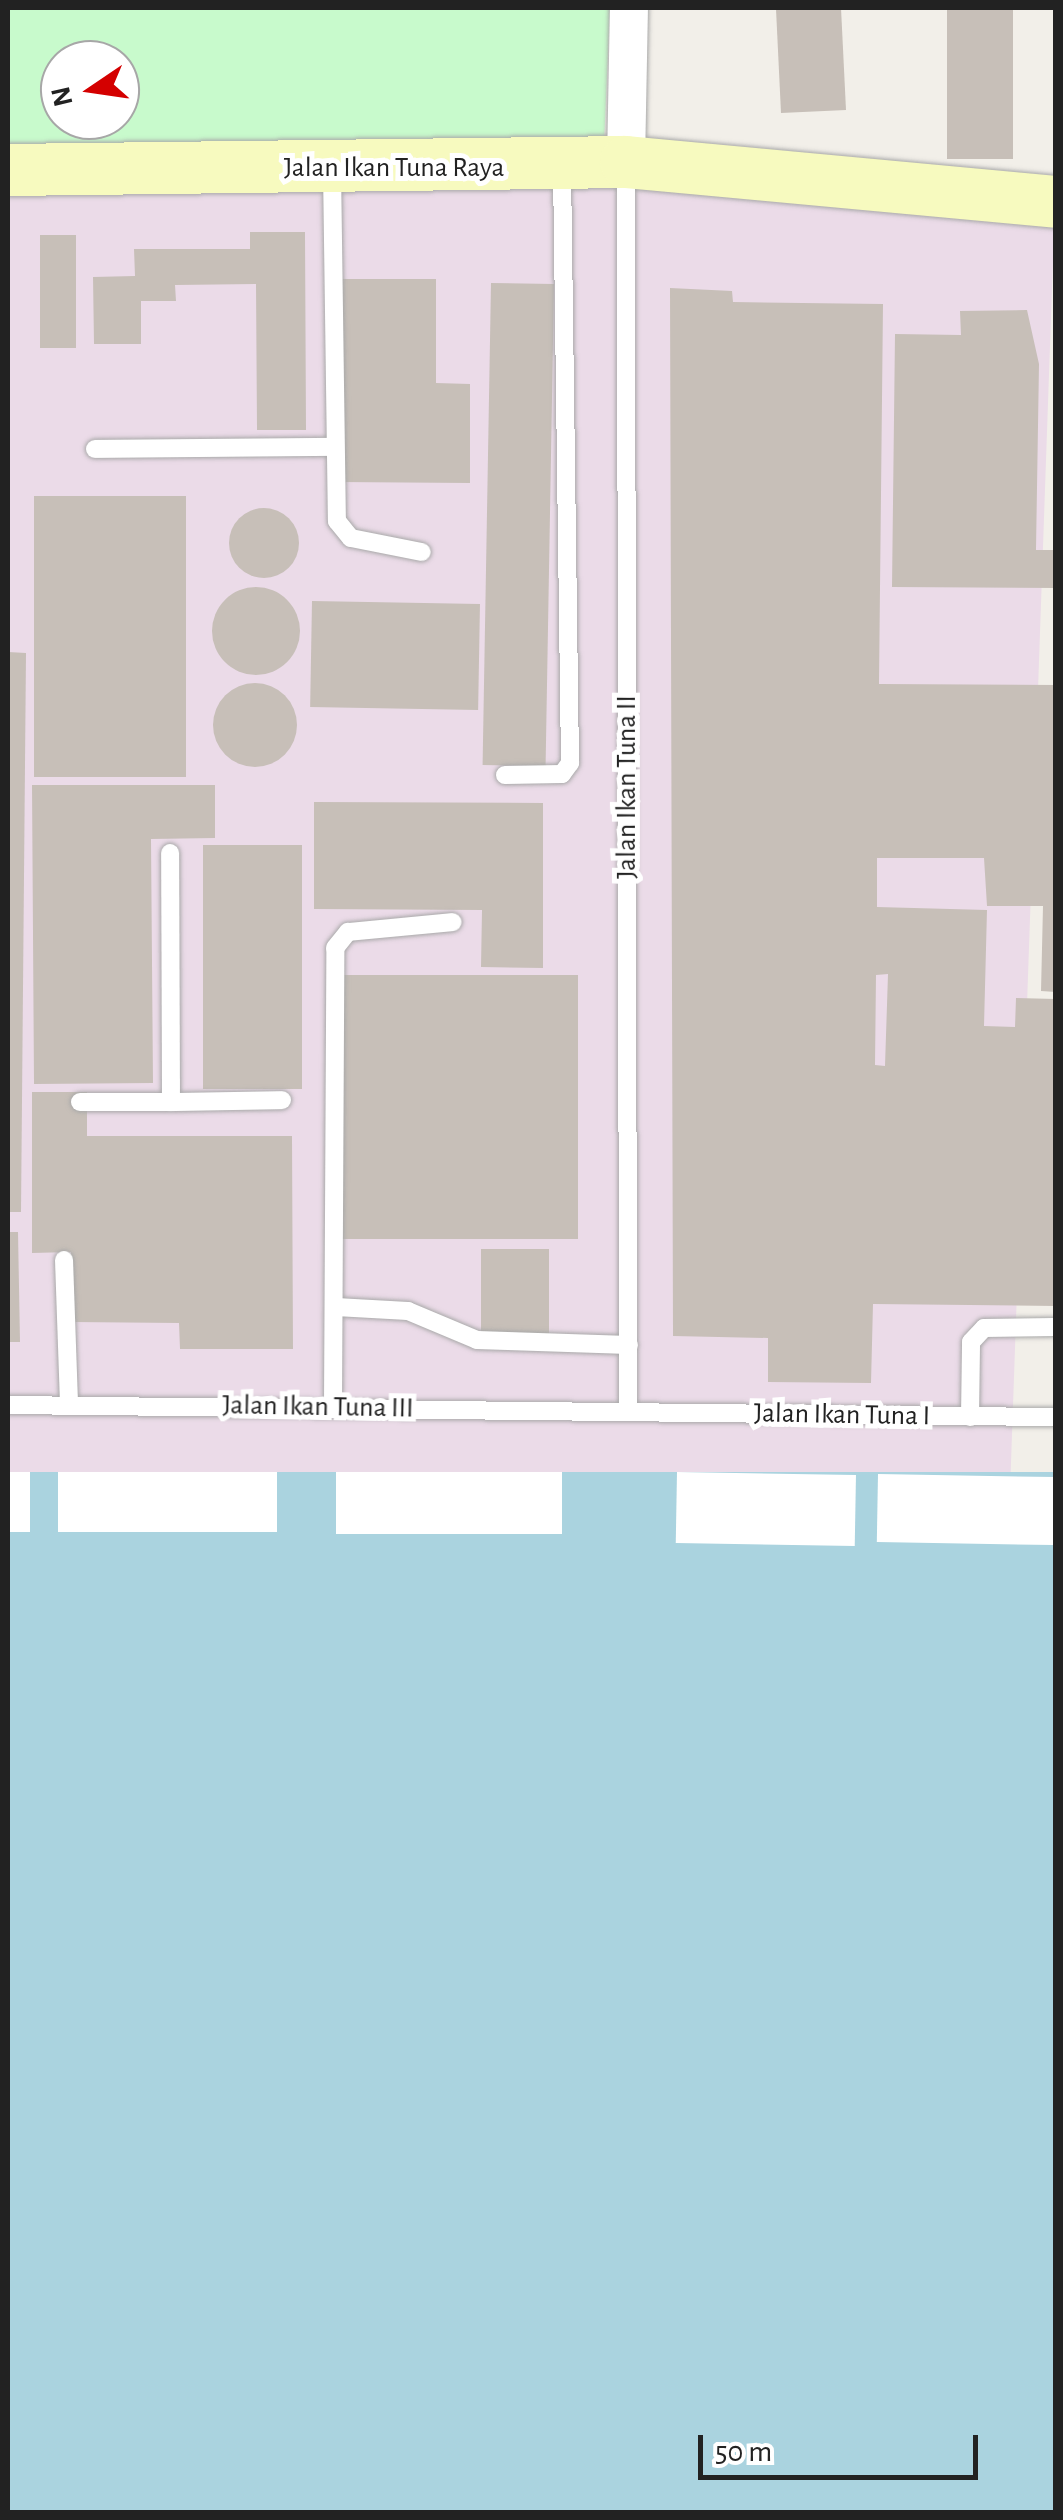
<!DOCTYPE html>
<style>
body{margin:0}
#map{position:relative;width:1063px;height:2520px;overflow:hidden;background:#f2efe9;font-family:"Alegreya Sans",sans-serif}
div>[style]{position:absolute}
.industrial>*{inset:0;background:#ebdbe8;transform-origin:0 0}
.park>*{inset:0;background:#c8facc}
.water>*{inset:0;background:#aad3df;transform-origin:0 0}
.pier>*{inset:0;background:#fff;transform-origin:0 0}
.building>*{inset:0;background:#c7bfb8;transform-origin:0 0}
.round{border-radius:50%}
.roads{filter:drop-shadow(0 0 2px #a9a9a9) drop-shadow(0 0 2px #a9a9a9)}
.lane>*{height:18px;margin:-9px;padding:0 9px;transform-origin:9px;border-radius:9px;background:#fff}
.street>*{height:38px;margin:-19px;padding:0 19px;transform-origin:19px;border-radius:19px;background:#fff}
.secondary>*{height:52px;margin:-26px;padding:0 26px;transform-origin:26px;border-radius:26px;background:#f7fabf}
span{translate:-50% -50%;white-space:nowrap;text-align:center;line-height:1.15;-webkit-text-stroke:10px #fff;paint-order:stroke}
.street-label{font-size:28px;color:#222}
.frame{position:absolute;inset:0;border:10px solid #222;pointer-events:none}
.north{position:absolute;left:40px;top:40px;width:100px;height:100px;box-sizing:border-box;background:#fff;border:2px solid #a7a7a7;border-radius:50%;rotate:257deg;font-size:28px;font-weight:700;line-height:40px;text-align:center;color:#222}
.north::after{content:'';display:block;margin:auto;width:35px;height:45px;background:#d40000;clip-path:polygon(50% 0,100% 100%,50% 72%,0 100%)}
.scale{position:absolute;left:698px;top:2435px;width:280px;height:45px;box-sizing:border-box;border:5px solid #222;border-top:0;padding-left:12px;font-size:30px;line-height:35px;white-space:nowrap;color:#222;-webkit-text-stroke:8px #fff;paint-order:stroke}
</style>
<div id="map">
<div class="industrial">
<div style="left:8px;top:156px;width:1048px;height:1316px;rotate:2deg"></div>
</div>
<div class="park">
<div style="clip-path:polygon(evenodd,8px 8px,610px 8px,604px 144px,8px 145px,8px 8px,60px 60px,120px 60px,120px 120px,60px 120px,60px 60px)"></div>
</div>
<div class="water">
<div style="left:8px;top:1472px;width:1047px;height:1040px"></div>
</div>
<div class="pier">
<div style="left:8px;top:1472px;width:22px;height:60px"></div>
<div style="left:58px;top:1472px;width:219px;height:60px"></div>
<div style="left:336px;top:1472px;width:226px;height:62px"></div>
<div style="left:677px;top:1472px;width:179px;height:71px;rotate:1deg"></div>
<div style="left:878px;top:1474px;width:177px;height:68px;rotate:1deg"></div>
</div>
<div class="building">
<div style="clip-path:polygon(811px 8px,841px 8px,846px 110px,781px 113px,776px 9px)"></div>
<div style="left:947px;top:8px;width:66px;height:151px"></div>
<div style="clip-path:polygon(250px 232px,305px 232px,306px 430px,257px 430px,256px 284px,175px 285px,176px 301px,141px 301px,141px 344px,94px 344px,93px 277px,135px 276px,134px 249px,250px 249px)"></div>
<div style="left:40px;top:235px;width:36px;height:113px"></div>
<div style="clip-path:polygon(340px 279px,436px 279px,436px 383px,470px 384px,470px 483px,338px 482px)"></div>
<div style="left:491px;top:283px;width:63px;height:482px;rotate:1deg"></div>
<div style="clip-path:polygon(evenodd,670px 288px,732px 291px,733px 302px,883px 304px,879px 684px,1056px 685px,1056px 992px,1041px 991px,1043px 906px,987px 906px,984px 858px,877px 858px,877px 907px,987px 910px,984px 1026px,1015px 1027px,1016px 998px,1056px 999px,1056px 1306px,873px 1304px,871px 1383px,768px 1382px,768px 1338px,673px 1336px,670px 288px,888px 974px,885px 1066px,875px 1065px,876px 975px,888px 974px)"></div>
<div style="clip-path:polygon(1027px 310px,1039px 364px,1036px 550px,1056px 550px,1056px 588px,892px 587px,895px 334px,961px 335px,960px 311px)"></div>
<div style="left:34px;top:496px;width:152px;height:281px"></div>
<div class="round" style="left:229px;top:508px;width:70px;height:70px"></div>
<div class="round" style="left:212px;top:587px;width:88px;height:88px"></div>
<div style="left:312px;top:601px;width:168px;height:106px;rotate:1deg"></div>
<div style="clip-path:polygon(8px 652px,26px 653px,21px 1212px,8px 1212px)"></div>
<div class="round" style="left:213px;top:683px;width:84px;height:84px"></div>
<div style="clip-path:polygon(32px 785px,215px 785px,215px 838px,151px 839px,153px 1083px,34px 1084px)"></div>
<div style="clip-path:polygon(314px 802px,543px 803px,543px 968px,481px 967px,482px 910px,314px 909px)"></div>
<div style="left:203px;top:845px;width:99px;height:244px"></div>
<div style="left:341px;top:975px;width:237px;height:264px"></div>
<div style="clip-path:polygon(32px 1092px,87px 1092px,87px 1136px,292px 1136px,293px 1349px,180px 1349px,179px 1323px,72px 1322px,71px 1252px,32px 1253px)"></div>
<div style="clip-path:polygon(8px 1232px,18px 1232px,20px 1342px,8px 1342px)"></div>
<div style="left:481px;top:1249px;width:68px;height:86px"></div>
</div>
<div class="roads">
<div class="lane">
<div style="left:626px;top:168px;width:1244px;rotate:89.91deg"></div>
<div style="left:332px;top:169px;width:352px;rotate:89.2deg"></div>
<div style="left:337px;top:521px;width:22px;rotate:51deg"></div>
<div style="left:351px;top:538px;width:72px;rotate:11.2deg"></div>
<div style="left:95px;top:449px;width:238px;rotate:-0.5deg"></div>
<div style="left:505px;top:775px;width:57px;rotate:-1deg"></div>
<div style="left:562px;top:774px;width:14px;rotate:-54deg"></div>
<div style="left:570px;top:763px;width:595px;rotate:-90.77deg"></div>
<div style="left:80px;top:1102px;width:91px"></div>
<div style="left:171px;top:1102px;width:249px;rotate:-90.2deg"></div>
<div style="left:171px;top:1102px;width:111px;rotate:-1deg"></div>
<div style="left:64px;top:1260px;width:145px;rotate:88deg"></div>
<div style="left:336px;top:1307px;width:72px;rotate:3.2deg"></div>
<div style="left:408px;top:1311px;width:75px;rotate:22.8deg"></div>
<div style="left:477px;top:1340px;width:152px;rotate:1.9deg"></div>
<div style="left:8px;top:1405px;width:1048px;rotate:0.66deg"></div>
<div style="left:333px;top:1406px;width:458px;rotate:-89.7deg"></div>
<div style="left:335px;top:948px;width:21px;rotate:-51deg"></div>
<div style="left:348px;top:932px;width:105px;rotate:-5.4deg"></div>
<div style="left:970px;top:1417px;width:75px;rotate:-89.2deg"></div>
<div style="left:971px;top:1342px;width:19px;rotate:-47deg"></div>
<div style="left:984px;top:1328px;width:70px;rotate:-0.8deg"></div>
</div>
<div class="street">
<div style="left:626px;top:162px;width:154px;rotate:-88.9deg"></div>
</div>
<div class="secondary">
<div style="left:8px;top:170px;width:618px;rotate:-0.74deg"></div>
<div style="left:626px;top:162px;width:432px;rotate:5.3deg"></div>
</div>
</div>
<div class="street-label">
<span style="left:394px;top:168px">Jalan Ikan Tuna Raya</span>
<span style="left:627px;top:787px;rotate:-90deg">Jalan Ikan Tuna II</span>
<span style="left:318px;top:1407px;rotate:1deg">Jalan Ikan Tuna III</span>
<span style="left:842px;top:1415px;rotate:1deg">Jalan Ikan Tuna I</span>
</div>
<div class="frame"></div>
<div class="north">N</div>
<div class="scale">50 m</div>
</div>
